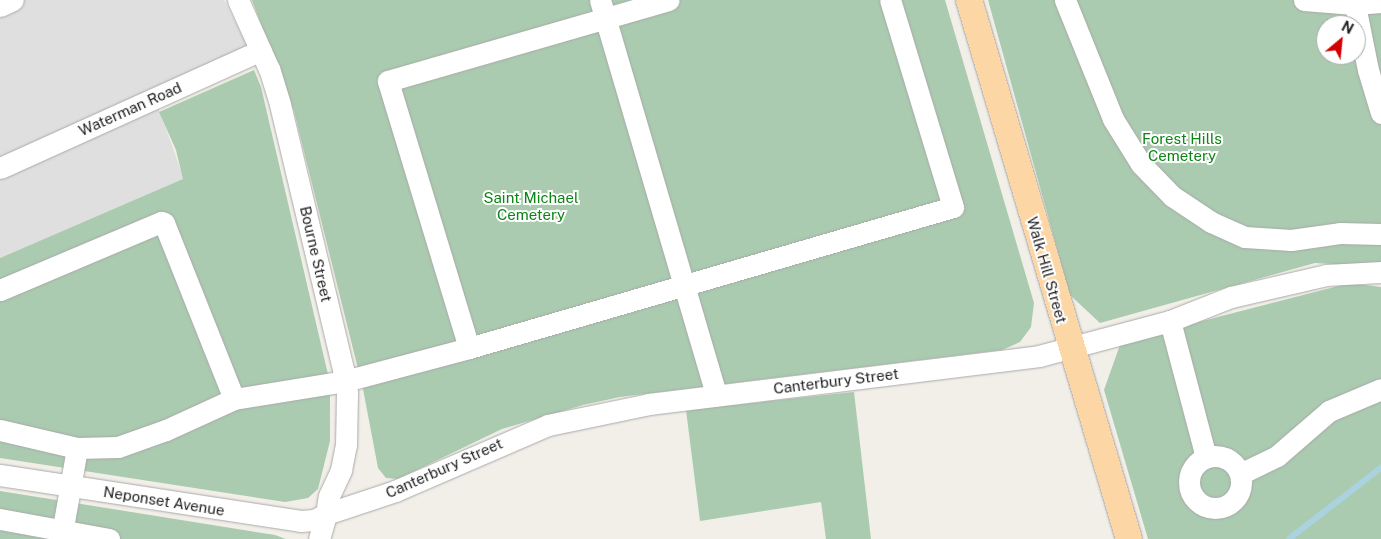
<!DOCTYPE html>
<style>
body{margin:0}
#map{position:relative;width:1381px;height:539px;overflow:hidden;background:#f2efe9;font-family:"Public Sans",sans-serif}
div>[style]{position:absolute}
.residential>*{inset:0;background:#e0dfdf}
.cemetery>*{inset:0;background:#aacbaf}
.stream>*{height:5.5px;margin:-2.75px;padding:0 2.75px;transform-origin:2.75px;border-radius:2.75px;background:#aad3df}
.roads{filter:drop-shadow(0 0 1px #a9a9a9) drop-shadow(0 0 1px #a9a9a9)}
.minor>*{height:21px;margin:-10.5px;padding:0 10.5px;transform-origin:10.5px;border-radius:10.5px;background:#fff}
.minor>.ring{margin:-10.5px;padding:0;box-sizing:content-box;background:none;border:21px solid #fff;border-radius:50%}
.major>*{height:26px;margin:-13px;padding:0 13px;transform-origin:13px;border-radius:13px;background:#fcd6a4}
span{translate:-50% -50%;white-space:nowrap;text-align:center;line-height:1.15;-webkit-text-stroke:4px #fff;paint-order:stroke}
.street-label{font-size:15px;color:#222}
.park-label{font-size:15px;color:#0c8416}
.north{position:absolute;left:1316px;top:15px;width:50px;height:50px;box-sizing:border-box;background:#fff;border:1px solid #a7a7a7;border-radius:50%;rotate:28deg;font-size:14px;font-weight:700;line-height:20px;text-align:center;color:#222}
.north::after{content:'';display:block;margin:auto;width:18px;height:22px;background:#d40000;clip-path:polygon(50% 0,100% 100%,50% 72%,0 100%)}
</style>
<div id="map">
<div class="residential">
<div style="clip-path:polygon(0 0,224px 0,248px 47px,153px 93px,184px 179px,0 258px)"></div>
</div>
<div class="cemetery">
<div style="clip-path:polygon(252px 0,945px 0,1034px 303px,1031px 327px,1020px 342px,1002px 350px,620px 397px,583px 405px,502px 429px,398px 479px,386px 478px,378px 468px,363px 389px,294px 111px)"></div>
<div style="clip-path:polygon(evenodd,988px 0,1381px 0,1381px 267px,1315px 263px,1100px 323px,1070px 295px,988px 0,1326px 25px,1356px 25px,1356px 55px,1326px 55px,1326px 25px)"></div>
<div style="clip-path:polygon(254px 70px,261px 87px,330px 383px,330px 441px,318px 489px,308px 498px,285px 502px,0 458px,0 258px,183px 179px,176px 150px,159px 112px)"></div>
<div style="clip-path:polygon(1350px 283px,1381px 287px,1381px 539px,1148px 539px,1104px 390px,1121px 342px)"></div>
<div style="clip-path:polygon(854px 392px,871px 539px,826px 539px,821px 502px,700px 521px,686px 410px)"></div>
<div style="clip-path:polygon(0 491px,275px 535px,286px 539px,0 539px)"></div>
</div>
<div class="stream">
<div style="left:1289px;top:539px;width:116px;rotate:-37.7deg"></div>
</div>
<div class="roads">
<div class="minor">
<div style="left:600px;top:0;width:412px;rotate:73.6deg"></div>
<div style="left:1065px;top:0;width:128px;rotate:68deg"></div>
<div style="left:1113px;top:119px;width:53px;rotate:58.1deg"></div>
<div style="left:1141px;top:164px;width:45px;rotate:45.9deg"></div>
<div style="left:1172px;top:196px;width:47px;rotate:33.7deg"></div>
<div style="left:1211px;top:222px;width:37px;rotate:24deg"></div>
<div style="left:1245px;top:237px;width:46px;rotate:3.7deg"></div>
<div style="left:1291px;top:240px;width:49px;rotate:-8.1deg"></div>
<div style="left:1340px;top:233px;width:41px;rotate:1.4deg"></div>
<div style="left:1304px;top:0;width:50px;rotate:4.6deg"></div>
<div style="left:1354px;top:4px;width:27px;rotate:-4deg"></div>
<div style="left:1354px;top:0;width:71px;rotate:78.7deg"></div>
<div style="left:1368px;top:70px;width:45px;rotate:73.2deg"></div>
<div style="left:0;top:6px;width:14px;rotate:-25deg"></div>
<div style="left:0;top:168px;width:286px;rotate:-24.3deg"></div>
<div style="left:0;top:290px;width:175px;rotate:-22.9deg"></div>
<div style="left:161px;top:222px;width:3px;rotate:18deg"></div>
<div style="left:164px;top:223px;width:189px;rotate:68.3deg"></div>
<div style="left:1170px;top:321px;width:141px;rotate:75.2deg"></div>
<div style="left:469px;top:348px;width:279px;rotate:-106.9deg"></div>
<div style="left:388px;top:81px;width:292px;rotate:-16.1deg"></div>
<div style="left:0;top:430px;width:79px;rotate:13.2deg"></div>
<div style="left:77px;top:448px;width:41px;rotate:-1.4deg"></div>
<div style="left:118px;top:447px;width:51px;rotate:-19.5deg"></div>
<div style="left:166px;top:430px;width:75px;rotate:-24.5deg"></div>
<div style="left:234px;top:399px;width:112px;rotate:-9.2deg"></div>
<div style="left:345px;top:381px;width:128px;rotate:-14.9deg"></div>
<div style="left:469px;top:348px;width:504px;rotate:-16.24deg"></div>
<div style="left:953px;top:207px;width:216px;rotate:-106.9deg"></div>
<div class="ring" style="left:1189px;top:456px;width:31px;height:31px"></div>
<div style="left:1240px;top:474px;width:41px;rotate:-25.9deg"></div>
<div style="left:1277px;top:456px;width:69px;rotate:-40.9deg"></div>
<div style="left:1329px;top:411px;width:56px;rotate:-22.9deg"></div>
<div style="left:0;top:475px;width:304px;rotate:8.7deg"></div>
<div style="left:301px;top:521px;width:13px;rotate:-4deg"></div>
<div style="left:314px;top:520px;width:13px;rotate:-27deg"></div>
<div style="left:326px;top:514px;width:18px;rotate:-81deg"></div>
<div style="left:329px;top:496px;width:29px;rotate:-65deg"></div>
<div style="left:341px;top:470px;width:25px;rotate:-79deg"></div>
<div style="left:346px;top:445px;width:52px;rotate:-88.9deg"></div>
<div style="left:347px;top:393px;width:24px;rotate:-99deg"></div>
<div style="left:343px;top:369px;width:272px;rotate:-103.4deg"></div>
<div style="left:280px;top:104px;width:37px;rotate:-107deg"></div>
<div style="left:269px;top:69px;width:76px;rotate:-114.2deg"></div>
<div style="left:0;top:519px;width:111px;rotate:10.4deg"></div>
<div style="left:61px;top:539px;width:92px;rotate:-80deg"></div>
<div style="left:319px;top:539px;width:26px;rotate:-74deg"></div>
<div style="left:326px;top:514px;width:73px;rotate:-18.4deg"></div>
<div style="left:395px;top:491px;width:167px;rotate:-23.3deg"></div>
<div style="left:548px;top:425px;width:103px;rotate:-11.7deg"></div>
<div style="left:649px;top:404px;width:393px;rotate:-7deg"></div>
<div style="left:1039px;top:356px;width:136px;rotate:-15deg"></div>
<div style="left:1170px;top:321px;width:66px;rotate:-21.5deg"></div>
<div style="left:1231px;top:297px;width:98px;rotate:-13deg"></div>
<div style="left:1326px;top:275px;width:55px;rotate:-3.1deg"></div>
</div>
<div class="major">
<div style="left:969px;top:0;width:562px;rotate:73.47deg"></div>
</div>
</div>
<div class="street-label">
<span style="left:130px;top:109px;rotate:-24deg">Waterman Road</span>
<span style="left:316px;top:254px;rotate:77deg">Bourne Street</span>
<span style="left:1047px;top:270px;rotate:74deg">Walk Hill Street</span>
<span style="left:836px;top:381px;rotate:-7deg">Canterbury Street</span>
<span style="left:444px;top:468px;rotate:-24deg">Canterbury Street</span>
<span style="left:164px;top:501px;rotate:9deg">Neponset Avenue</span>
</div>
<div class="park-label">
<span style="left:1182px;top:147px">Forest Hills<br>Cemetery</span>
<span style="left:531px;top:206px">Saint Michael<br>Cemetery</span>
</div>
<div class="north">N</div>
</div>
